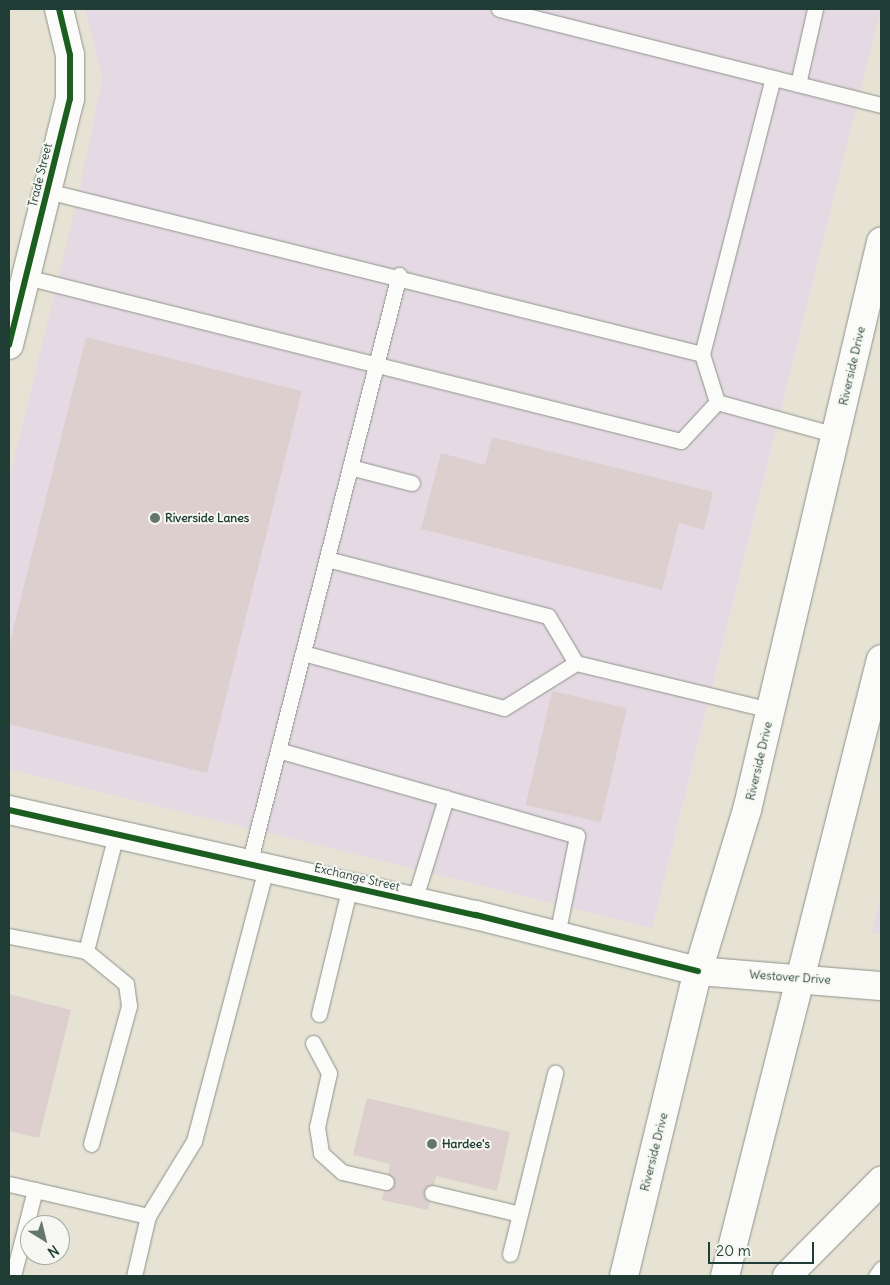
<!DOCTYPE html>
<style>
body{margin:0}
#map{position:relative;width:890px;height:1285px;overflow:hidden;background:#e6e3d5;font-family:Delius,sans-serif}
div>[style]{position:absolute}
.built>*{inset:0;background:#e5dae4}
.building>*{inset:0;background:#dccfce;transform-origin:0 0}
.roads{filter:drop-shadow(0 0 1px #8e9289) drop-shadow(0 0 1px #8e9289)}
.lane>*{height:15px;margin:-7.5px;padding:0 7.5px;transform-origin:7.5px;border-radius:7.5px;background:#fbfbf9}
.street>*{height:28px;margin:-14px;padding:0 14px;transform-origin:14px;border-radius:14px;background:#fbfbf9}
.secondary>*{height:28px;margin:-14px;padding:0 14px;transform-origin:14px;border-radius:14px;background:#fbfbf9}
.primary>*{height:28px;margin:-14px;padding:0 14px;transform-origin:14px;border-radius:14px;background:#fbfbf9}
.cycleway>*{height:6px;margin:-3px;padding:0 3px;transform-origin:3px;border-radius:3px;background:#1b5e20}
.dots>*{width:14px;height:14px;translate:-50% -50%;box-sizing:border-box;border:2px solid #f6f6f2;border-radius:50%}
span{translate:-50% -50%;white-space:nowrap;text-align:center;line-height:1.15;-webkit-text-stroke:4px #f6f6f2;paint-order:stroke}
.street-label{font-size:12px;color:#1f3d34}
.poi-label{font-size:12px;color:#1f3d34;font-weight:700}
.left{translate:0 -50%;text-align:left}
.frame{position:absolute;inset:0;border:10px solid #1f3d34;pointer-events:none}
.north{position:absolute;left:20px;top:1215px;width:50px;height:50px;box-sizing:border-box;background:#f6f6f2;border:1px solid #a0aca6;border-radius:50%;rotate:144deg;font-size:14px;font-weight:700;line-height:20px;text-align:center;color:#1f3d34}
.north::after{content:'';display:block;margin:auto;width:18px;height:22px;background:#65776c;clip-path:polygon(50% 0,100% 100%,50% 72%,0 100%)}
.scale{position:absolute;left:708px;top:1242px;width:106px;height:22px;box-sizing:border-box;border:2px solid #1f3d34;border-top:0;padding-left:6px;font-size:15px;line-height:18px;white-space:nowrap;color:#1f3d34;-webkit-text-stroke:4px #f6f6f2;paint-order:stroke}
</style>
<div id="map">
<div class="built">
<div style="clip-path:polygon(85px 9px,881px 9px,652px 928px,9px 769px,9px 478px,77px 202px,102px 79px)"></div>
<div style="clip-path:polygon(881px 892px,881px 935px,872px 933px)"></div>
</div>
<div class="building">
<div style="clip-path:polygon(86px 337px,302px 391px,207px 773px,9px 724px,9px 646px)"></div>
<div style="clip-path:polygon(492px 437px,713px 492px,704px 530px,679px 523px,662px 590px,421px 529px,441px 453px,485px 465px)"></div>
<div style="left:552px;top:691px;width:77px;height:117px;rotate:13deg"></div>
<div style="clip-path:polygon(9px 994px,71px 1010px,39px 1138px,9px 1131px)"></div>
<div style="clip-path:polygon(367px 1098px,510px 1132px,497px 1191px,436px 1176px,428px 1210px,382px 1200px,390px 1164px,353px 1155px)"></div>
</div>
<div class="roads">
<div class="lane">
<div style="left:499px;top:9px;width:394px;rotate:14.1deg"></div>
<div style="left:798px;top:84px;width:77px;rotate:-77.2deg"></div>
<div style="left:47px;top:191px;width:675px;rotate:13.97deg"></div>
<div style="left:26px;top:277px;width:675px;rotate:14.06deg"></div>
<div style="left:681px;top:441px;width:53px;rotate:-47.3deg"></div>
<div style="left:717px;top:402px;width:50px;rotate:-107.4deg"></div>
<div style="left:702px;top:354px;width:285px;rotate:-75.6deg"></div>
<div style="left:717px;top:402px;width:123px;rotate:15.5deg"></div>
<div style="left:350px;top:467px;width:64px;rotate:14.5deg"></div>
<div style="left:327px;top:559px;width:228px;rotate:14.5deg"></div>
<div style="left:548px;top:616px;width:55px;rotate:59.2deg"></div>
<div style="left:303px;top:653px;width:208px;rotate:15.3deg"></div>
<div style="left:504px;top:708px;width:85px;rotate:-32deg"></div>
<div style="left:576px;top:663px;width:200px;rotate:13.6deg"></div>
<div style="left:278px;top:750px;width:311px;rotate:16deg"></div>
<div style="left:577px;top:836px;width:101px;rotate:101.4deg"></div>
<div style="left:249px;top:864px;width:608px;rotate:-75.71deg"></div>
<div style="left:414px;top:901px;width:108px;rotate:-72.7deg"></div>
<div style="left:9px;top:936px;width:78px;rotate:11deg"></div>
<div style="left:86px;top:951px;width:52px;rotate:39.5deg"></div>
<div style="left:126px;top:984px;width:22px;rotate:82deg"></div>
<div style="left:129px;top:1006px;width:143px;rotate:105.4deg"></div>
<div style="left:86px;top:951px;width:121px;rotate:-75.6deg"></div>
<div style="left:319px;top:1014px;width:132px;rotate:-76.4deg"></div>
<div style="left:313px;top:1043px;width:34px;rotate:62deg"></div>
<div style="left:329px;top:1073px;width:55px;rotate:102.5deg"></div>
<div style="left:317px;top:1127px;width:26px;rotate:81deg"></div>
<div style="left:321px;top:1153px;width:28px;rotate:42deg"></div>
<div style="left:342px;top:1172px;width:45px;rotate:12.8deg"></div>
<div style="left:9px;top:1184px;width:143px;rotate:13deg"></div>
<div style="left:148px;top:1216px;width:62px;rotate:103.1deg"></div>
<div style="left:432px;top:1193px;width:90px;rotate:13.4deg"></div>
<div style="left:148px;top:1216px;width:88px;rotate:-58.5deg"></div>
<div style="left:194px;top:1141px;width:282px;rotate:-75.2deg"></div>
<div style="left:510px;top:1254px;width:187px;rotate:-76deg"></div>
<div style="left:13px;top:1276px;width:89px;rotate:-75.7deg"></div>
<div style="left:876px;top:1276px;width:9px;rotate:-54deg"></div>
</div>
<div class="street">
<div style="left:9px;top:345px;width:253px;rotate:-76.1deg"></div>
<div style="left:70px;top:99px;width:44px;rotate:-90deg"></div>
<div style="left:70px;top:55px;width:47px;rotate:-103.4deg"></div>
<div style="left:9px;top:810px;width:479px;rotate:12.7deg"></div>
<div style="left:476px;top:915px;width:229px;rotate:14.2deg"></div>
</div>
<div class="secondary">
<div style="left:698px;top:971px;width:184px;rotate:4.7deg"></div>
</div>
<div class="primary">
<div style="left:624px;top:1276px;width:314px;rotate:-76.4deg"></div>
<div style="left:698px;top:971px;width:168px;rotate:-73.1deg"></div>
<div style="left:747px;top:810px;width:584px;rotate:-76.73deg"></div>
<div style="left:725px;top:1276px;width:636px;rotate:-75.81deg"></div>
<div style="left:787px;top:1276px;width:134px;rotate:-45.3deg"></div>
</div>
</div>
<div class="cycleway">
<div style="left:9px;top:345px;width:253px;rotate:-76.1deg"></div>
<div style="left:70px;top:99px;width:44px;rotate:-90deg"></div>
<div style="left:70px;top:55px;width:47px;rotate:-103.4deg"></div>
<div style="left:9px;top:810px;width:479px;rotate:12.7deg"></div>
<div style="left:476px;top:915px;width:229px;rotate:14.2deg"></div>
</div>
<div class="dots">
<div style="left:155px;top:518px;background:#65776c"></div>
<div style="left:432px;top:1144px;background:#65776c"></div>
</div>
<div class="street-label">
<span style="left:40px;top:175px;rotate:-76deg">Trade Street</span>
<span style="left:852px;top:366px;rotate:-77deg">Riverside Drive</span>
<span style="left:759px;top:761px;rotate:-77deg">Riverside Drive</span>
<span style="left:357px;top:877px;rotate:13deg">Exchange Street</span>
<span style="left:790px;top:977px;rotate:4deg">Westover Drive</span>
<span style="left:654px;top:1152px;rotate:-76deg">Riverside Drive</span>
</div>
<div class="poi-label">
<span class="left" style="left:165px;top:518px">Riverside Lanes</span>
<span class="left" style="left:442px;top:1144px">Hardee's</span>
</div>
<div class="frame"></div>
<div class="north">N</div>
<div class="scale">20 m</div>
</div>
